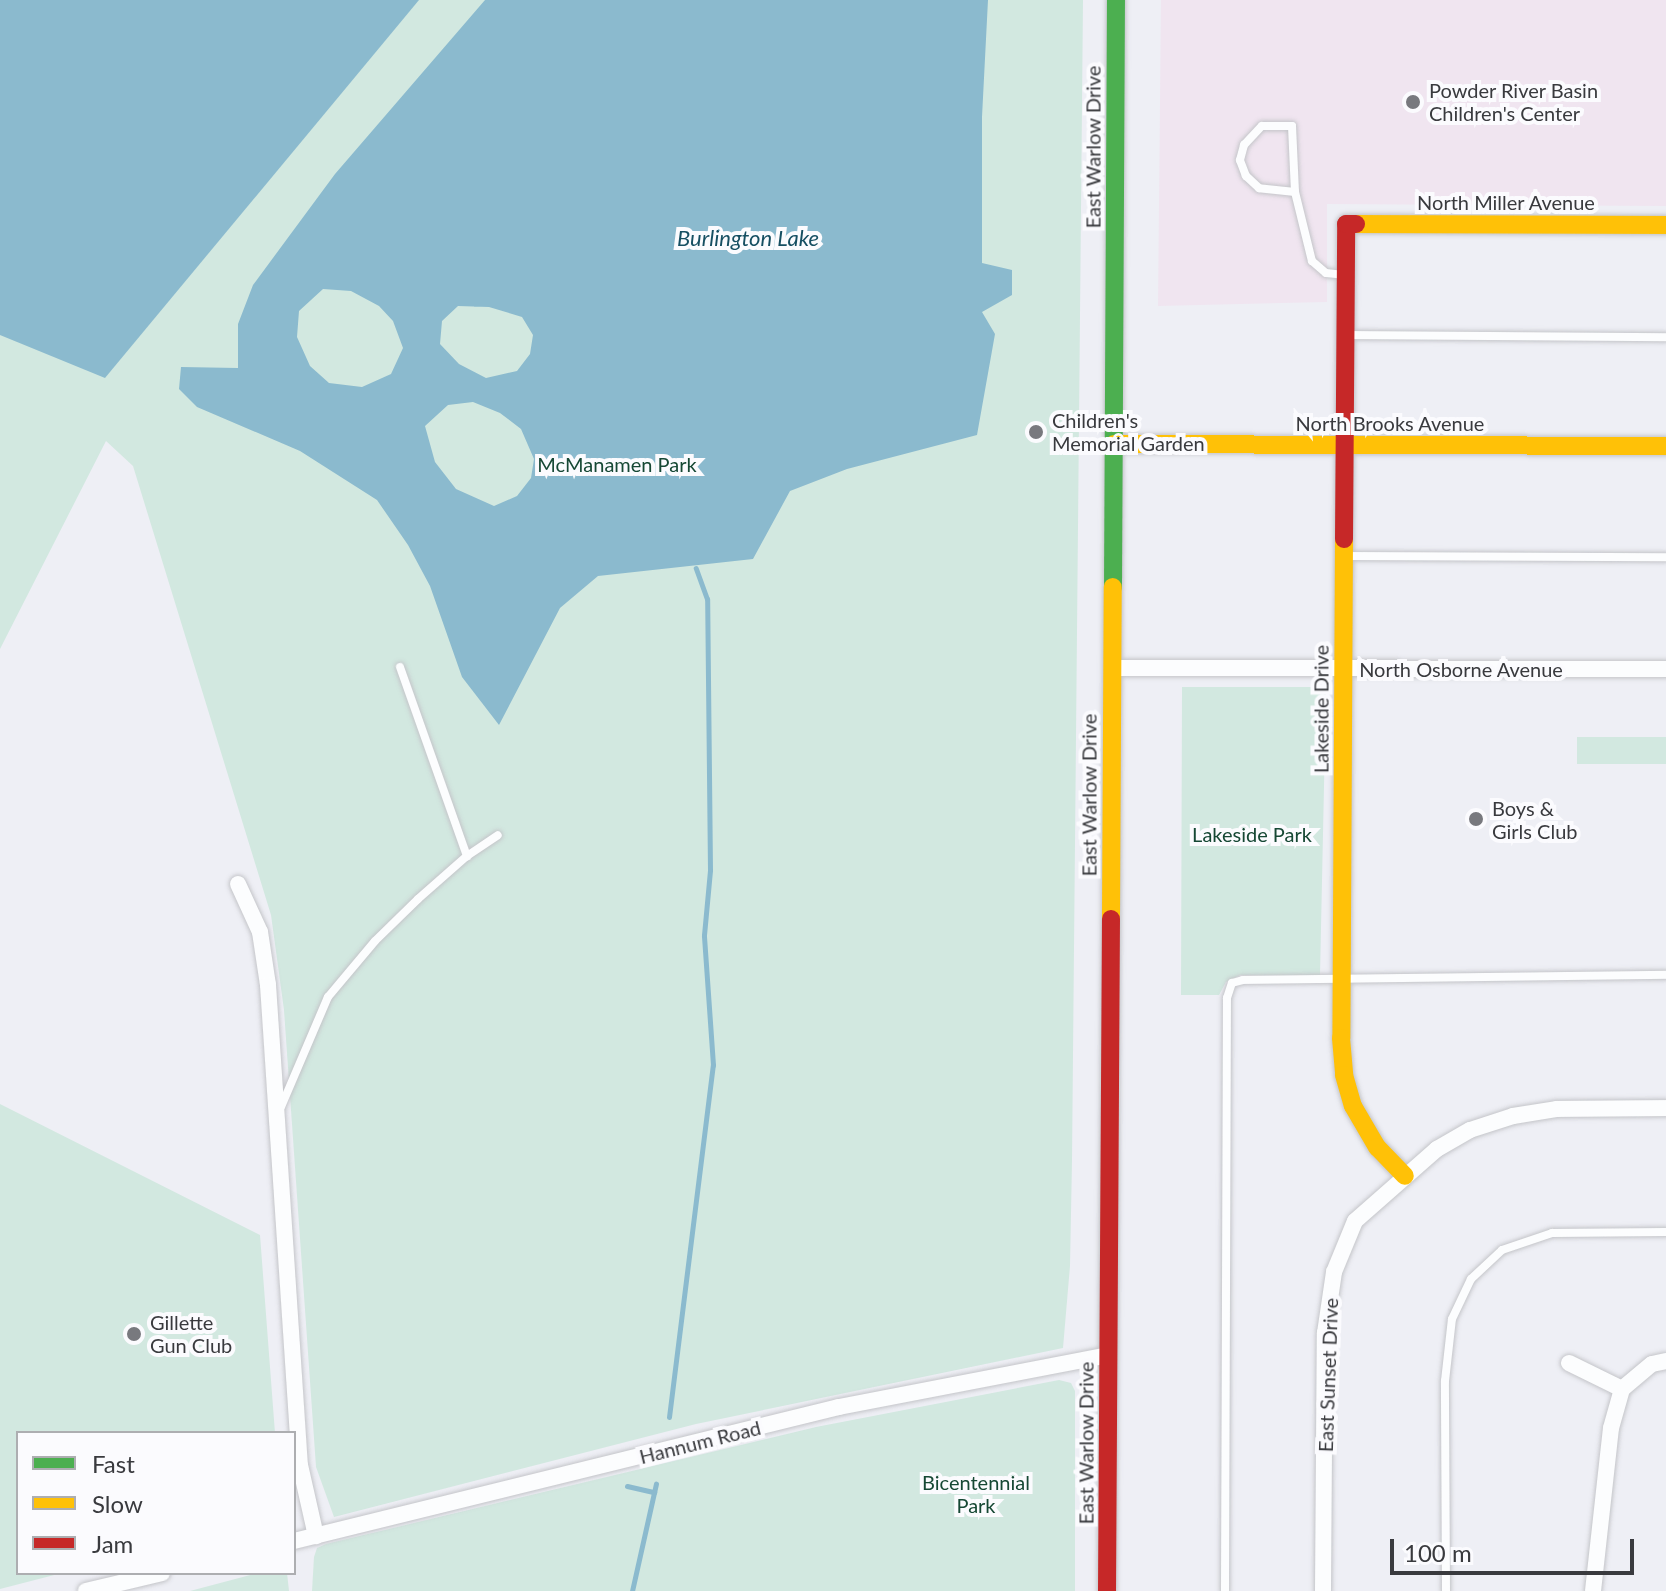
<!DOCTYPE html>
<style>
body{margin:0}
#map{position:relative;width:1666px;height:1591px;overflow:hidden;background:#eeeff5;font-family:Lato,sans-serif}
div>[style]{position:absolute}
.education>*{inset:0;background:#f0e5f0}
.green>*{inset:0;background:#d2e8e0;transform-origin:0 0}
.water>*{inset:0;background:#8bbace}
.stream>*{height:5px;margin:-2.5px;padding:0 2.5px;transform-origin:2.5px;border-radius:2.5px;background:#8bbace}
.roads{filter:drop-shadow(0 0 2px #c4c5c9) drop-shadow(0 0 2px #c4c5c9)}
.lane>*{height:8px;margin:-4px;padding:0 4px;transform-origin:4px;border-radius:4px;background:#fcfdfe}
.street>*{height:16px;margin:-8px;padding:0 8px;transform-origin:8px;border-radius:8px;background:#fcfdfe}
.fast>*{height:18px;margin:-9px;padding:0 9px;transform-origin:9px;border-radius:9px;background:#4caf50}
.slow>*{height:18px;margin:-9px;padding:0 9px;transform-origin:9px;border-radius:9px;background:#ffc107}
.jam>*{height:18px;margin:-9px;padding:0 9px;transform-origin:9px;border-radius:9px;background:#c62828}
.dots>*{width:22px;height:22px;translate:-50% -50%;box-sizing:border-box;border:4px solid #fbfbfe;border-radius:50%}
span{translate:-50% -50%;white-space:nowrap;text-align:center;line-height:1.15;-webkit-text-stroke:8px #fbfbfe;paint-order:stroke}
.poi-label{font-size:20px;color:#393a3e}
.left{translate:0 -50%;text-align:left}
.street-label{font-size:20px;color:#393a3e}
.park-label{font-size:20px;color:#164834}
.water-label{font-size:22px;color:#164f62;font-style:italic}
.legend{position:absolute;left:16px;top:1431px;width:280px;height:144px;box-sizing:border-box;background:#fbfbfe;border:2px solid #adaeb1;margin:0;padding:10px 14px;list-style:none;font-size:24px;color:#393a3e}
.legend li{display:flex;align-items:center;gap:16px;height:40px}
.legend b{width:40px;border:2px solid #adaeb1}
.scale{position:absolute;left:1390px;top:1539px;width:244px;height:36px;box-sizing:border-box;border:4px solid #393a3e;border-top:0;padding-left:10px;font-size:24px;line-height:28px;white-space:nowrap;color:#393a3e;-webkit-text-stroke:6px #fbfbfe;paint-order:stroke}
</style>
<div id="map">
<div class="education">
<div style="clip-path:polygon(1161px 0,1666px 0,1666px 206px,1327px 204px,1327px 302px,1158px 306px)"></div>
</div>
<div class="green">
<div style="clip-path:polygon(0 0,1083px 0,1072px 1161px,1070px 1266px,1063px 1348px,696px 1424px,334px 1517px,316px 1467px,284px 1010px,271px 915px,133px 466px,106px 441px,0 649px)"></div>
<div style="clip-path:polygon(1182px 687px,1320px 687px,1326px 692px,1320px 976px,1240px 975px,1226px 982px,1219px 995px,1181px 995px)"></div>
<div style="left:1577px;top:737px;width:89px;height:27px"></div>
<div style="clip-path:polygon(0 1104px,260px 1235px,275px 1433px,18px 1433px,18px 1573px,62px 1573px,0 1589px)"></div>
<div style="clip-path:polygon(1059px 1380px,1071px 1383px,1075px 1391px,1075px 1591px,312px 1591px,314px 1557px,317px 1548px,326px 1544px,816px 1427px)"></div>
<div style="clip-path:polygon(258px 1573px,287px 1573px,289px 1591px,190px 1591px)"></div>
</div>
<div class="water">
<div style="clip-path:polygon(0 0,419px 0,105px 378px,0 335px)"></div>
<div style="clip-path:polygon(evenodd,485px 0,988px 0,982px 117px,982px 263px,1012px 270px,1012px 295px,982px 312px,995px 334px,977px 435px,847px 469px,790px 491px,753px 559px,598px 576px,560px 608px,499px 725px,462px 677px,430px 586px,408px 545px,377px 500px,300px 451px,197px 407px,179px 389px,181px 367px,238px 368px,238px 324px,253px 285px,335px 174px,485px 0,323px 289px,351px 291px,379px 306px,393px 321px,403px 348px,391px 374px,362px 387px,329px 383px,310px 366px,297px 337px,299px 311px,323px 289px,485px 0,458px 306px,489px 307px,522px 317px,533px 335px,530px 354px,517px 371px,486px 378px,459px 364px,440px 344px,442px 321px,458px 306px,485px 0,473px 402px,500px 413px,521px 429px,534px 459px,531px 478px,517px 496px,494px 506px,456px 489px,435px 462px,425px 426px,448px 405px,473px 402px)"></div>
</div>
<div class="stream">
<div style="left:669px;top:1417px;width:355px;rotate:-82.9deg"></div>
<div style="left:713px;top:1065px;width:130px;rotate:-94deg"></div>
<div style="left:704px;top:935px;width:65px;rotate:-84.7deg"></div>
<div style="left:710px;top:870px;width:271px;rotate:-90.6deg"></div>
<div style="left:707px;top:599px;width:33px;rotate:-110deg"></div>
<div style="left:627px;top:1486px;width:28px;rotate:13deg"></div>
<div style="left:632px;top:1591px;width:110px;rotate:-77.4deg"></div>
</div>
<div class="roads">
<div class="lane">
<div style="left:1295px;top:192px;width:36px;rotate:-174deg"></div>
<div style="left:1259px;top:188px;width:18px;rotate:-137deg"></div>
<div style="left:1246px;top:176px;width:17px;rotate:-111deg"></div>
<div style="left:1240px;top:160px;width:16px;rotate:-75deg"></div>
<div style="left:1244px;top:145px;width:26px;rotate:-47deg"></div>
<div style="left:1262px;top:126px;width:30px"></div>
<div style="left:1292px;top:126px;width:66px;rotate:87.4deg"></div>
<div style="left:1295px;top:192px;width:71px;rotate:76.2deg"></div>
<div style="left:1312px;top:261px;width:18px;rotate:41deg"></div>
<div style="left:1326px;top:273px;width:18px;rotate:6deg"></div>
<div style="left:1348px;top:335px;width:318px;rotate:0.4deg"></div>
<div style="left:1347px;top:556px;width:319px;rotate:0.2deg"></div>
<div style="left:400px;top:667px;width:201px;rotate:70.5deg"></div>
<div style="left:281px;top:1107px;width:120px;rotate:-66.9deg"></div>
<div style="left:328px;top:997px;width:73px;rotate:-50deg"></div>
<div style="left:375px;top:941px;width:60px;rotate:-44.3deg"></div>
<div style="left:418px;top:899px;width:65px;rotate:-41.3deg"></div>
<div style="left:467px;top:856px;width:37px;rotate:-34deg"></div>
<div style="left:1225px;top:1591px;width:593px;rotate:-89.81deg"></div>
<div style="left:1227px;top:998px;width:16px;rotate:-72deg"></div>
<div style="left:1232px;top:983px;width:11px;rotate:-15deg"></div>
<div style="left:1243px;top:980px;width:423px;rotate:-0.7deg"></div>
<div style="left:1446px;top:1591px;width:210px;rotate:-90.3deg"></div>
<div style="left:1445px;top:1381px;width:62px;rotate:-83.6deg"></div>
<div style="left:1452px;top:1319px;width:44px;rotate:-64.6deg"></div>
<div style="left:1471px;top:1279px;width:42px;rotate:-43.1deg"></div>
<div style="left:1502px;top:1250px;width:53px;rotate:-18.8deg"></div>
<div style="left:1552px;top:1233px;width:114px;rotate:-0.5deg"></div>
</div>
<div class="street">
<div style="left:1112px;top:668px;width:554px;rotate:0.1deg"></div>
<div style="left:238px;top:884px;width:53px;rotate:65.4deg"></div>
<div style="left:260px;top:932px;width:54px;rotate:81.4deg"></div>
<div style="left:268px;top:985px;width:481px;rotate:86.2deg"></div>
<div style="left:300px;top:1465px;width:73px;rotate:77.3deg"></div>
<div style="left:1569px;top:1363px;width:59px;rotate:26.1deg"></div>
<div style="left:294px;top:1541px;width:561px;rotate:-13.81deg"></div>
<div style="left:839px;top:1407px;width:274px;rotate:-10.9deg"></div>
<div style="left:86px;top:1591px;width:78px;rotate:-13.3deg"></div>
<div style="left:1323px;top:1591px;width:258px;rotate:-89.6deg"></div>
<div style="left:1325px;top:1333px;width:62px;rotate:-81.6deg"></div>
<div style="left:1334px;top:1272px;width:55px;rotate:-67.6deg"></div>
<div style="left:1355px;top:1221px;width:109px;rotate:-41.3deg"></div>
<div style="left:1437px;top:1149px;width:38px;rotate:-30deg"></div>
<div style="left:1470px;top:1130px;width:45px;rotate:-18deg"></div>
<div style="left:1513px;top:1116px;width:45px;rotate:-9deg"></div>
<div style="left:1557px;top:1109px;width:109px;rotate:-0.5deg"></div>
<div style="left:1593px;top:1591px;width:164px;rotate:-83.7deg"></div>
<div style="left:1611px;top:1428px;width:41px;rotate:-74.2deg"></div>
<div style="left:1622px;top:1389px;width:39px;rotate:-40deg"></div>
<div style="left:1652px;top:1364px;width:14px;rotate:-12deg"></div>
</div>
<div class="fast">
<div style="left:1113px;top:587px;width:587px;rotate:-89.71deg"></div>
</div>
<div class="slow">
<div style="left:1356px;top:224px;width:310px;rotate:0.2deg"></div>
<div style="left:1114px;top:444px;width:552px;rotate:0.21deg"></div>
<div style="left:1344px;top:539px;width:499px;rotate:90.3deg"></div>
<div style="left:1341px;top:1038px;width:37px;rotate:85deg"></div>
<div style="left:1344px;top:1075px;width:32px;rotate:74deg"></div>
<div style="left:1353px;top:1106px;width:48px;rotate:59.7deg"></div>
<div style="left:1377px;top:1147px;width:40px;rotate:46deg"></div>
<div style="left:1111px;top:919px;width:332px;rotate:-89.7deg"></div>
</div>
<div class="jam">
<div style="left:1344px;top:539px;width:315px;rotate:-89.6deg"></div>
<div style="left:1346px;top:224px;width:10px"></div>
<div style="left:1107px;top:1591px;width:672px;rotate:-89.66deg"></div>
</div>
</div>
<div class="dots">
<div style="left:1413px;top:102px;background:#78797e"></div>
<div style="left:1036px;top:432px;background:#78797e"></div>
<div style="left:1476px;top:819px;background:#78797e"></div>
<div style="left:134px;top:1334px;background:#78797e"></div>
</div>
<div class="poi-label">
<span class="left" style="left:1429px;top:102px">Powder River Basin<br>Children's Center</span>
<span class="left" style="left:1052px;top:432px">Children's<br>Memorial Garden</span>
<span class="left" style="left:1492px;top:820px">Boys &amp;<br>Girls Club</span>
<span class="left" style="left:150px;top:1334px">Gillette<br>Gun Club</span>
</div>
<div class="street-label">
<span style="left:1093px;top:147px;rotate:-90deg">East Warlow Drive</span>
<span style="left:1506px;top:202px">North Miller Avenue</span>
<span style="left:1390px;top:423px">North Brooks Avenue</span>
<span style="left:1461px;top:669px">North Osborne Avenue</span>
<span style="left:1321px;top:709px;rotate:-90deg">Lakeside Drive</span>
<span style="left:1089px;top:795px;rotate:-90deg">East Warlow Drive</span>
<span style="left:1328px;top:1375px;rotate:-88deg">East Sunset Drive</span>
<span style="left:700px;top:1442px;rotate:-14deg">Hannum Road</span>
<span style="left:1086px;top:1443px;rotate:-90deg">East Warlow Drive</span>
</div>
<div class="park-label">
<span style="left:617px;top:464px">McManamen Park</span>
<span style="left:1252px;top:834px">Lakeside Park</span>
<span style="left:976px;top:1494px">Bicentennial<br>Park</span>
</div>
<div class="water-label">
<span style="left:748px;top:238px">Burlington Lake</span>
</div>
<ul class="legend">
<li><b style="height:10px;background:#4caf50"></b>Fast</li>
<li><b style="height:10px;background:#ffc107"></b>Slow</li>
<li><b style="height:10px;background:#c62828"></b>Jam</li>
</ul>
<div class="scale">100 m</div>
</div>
